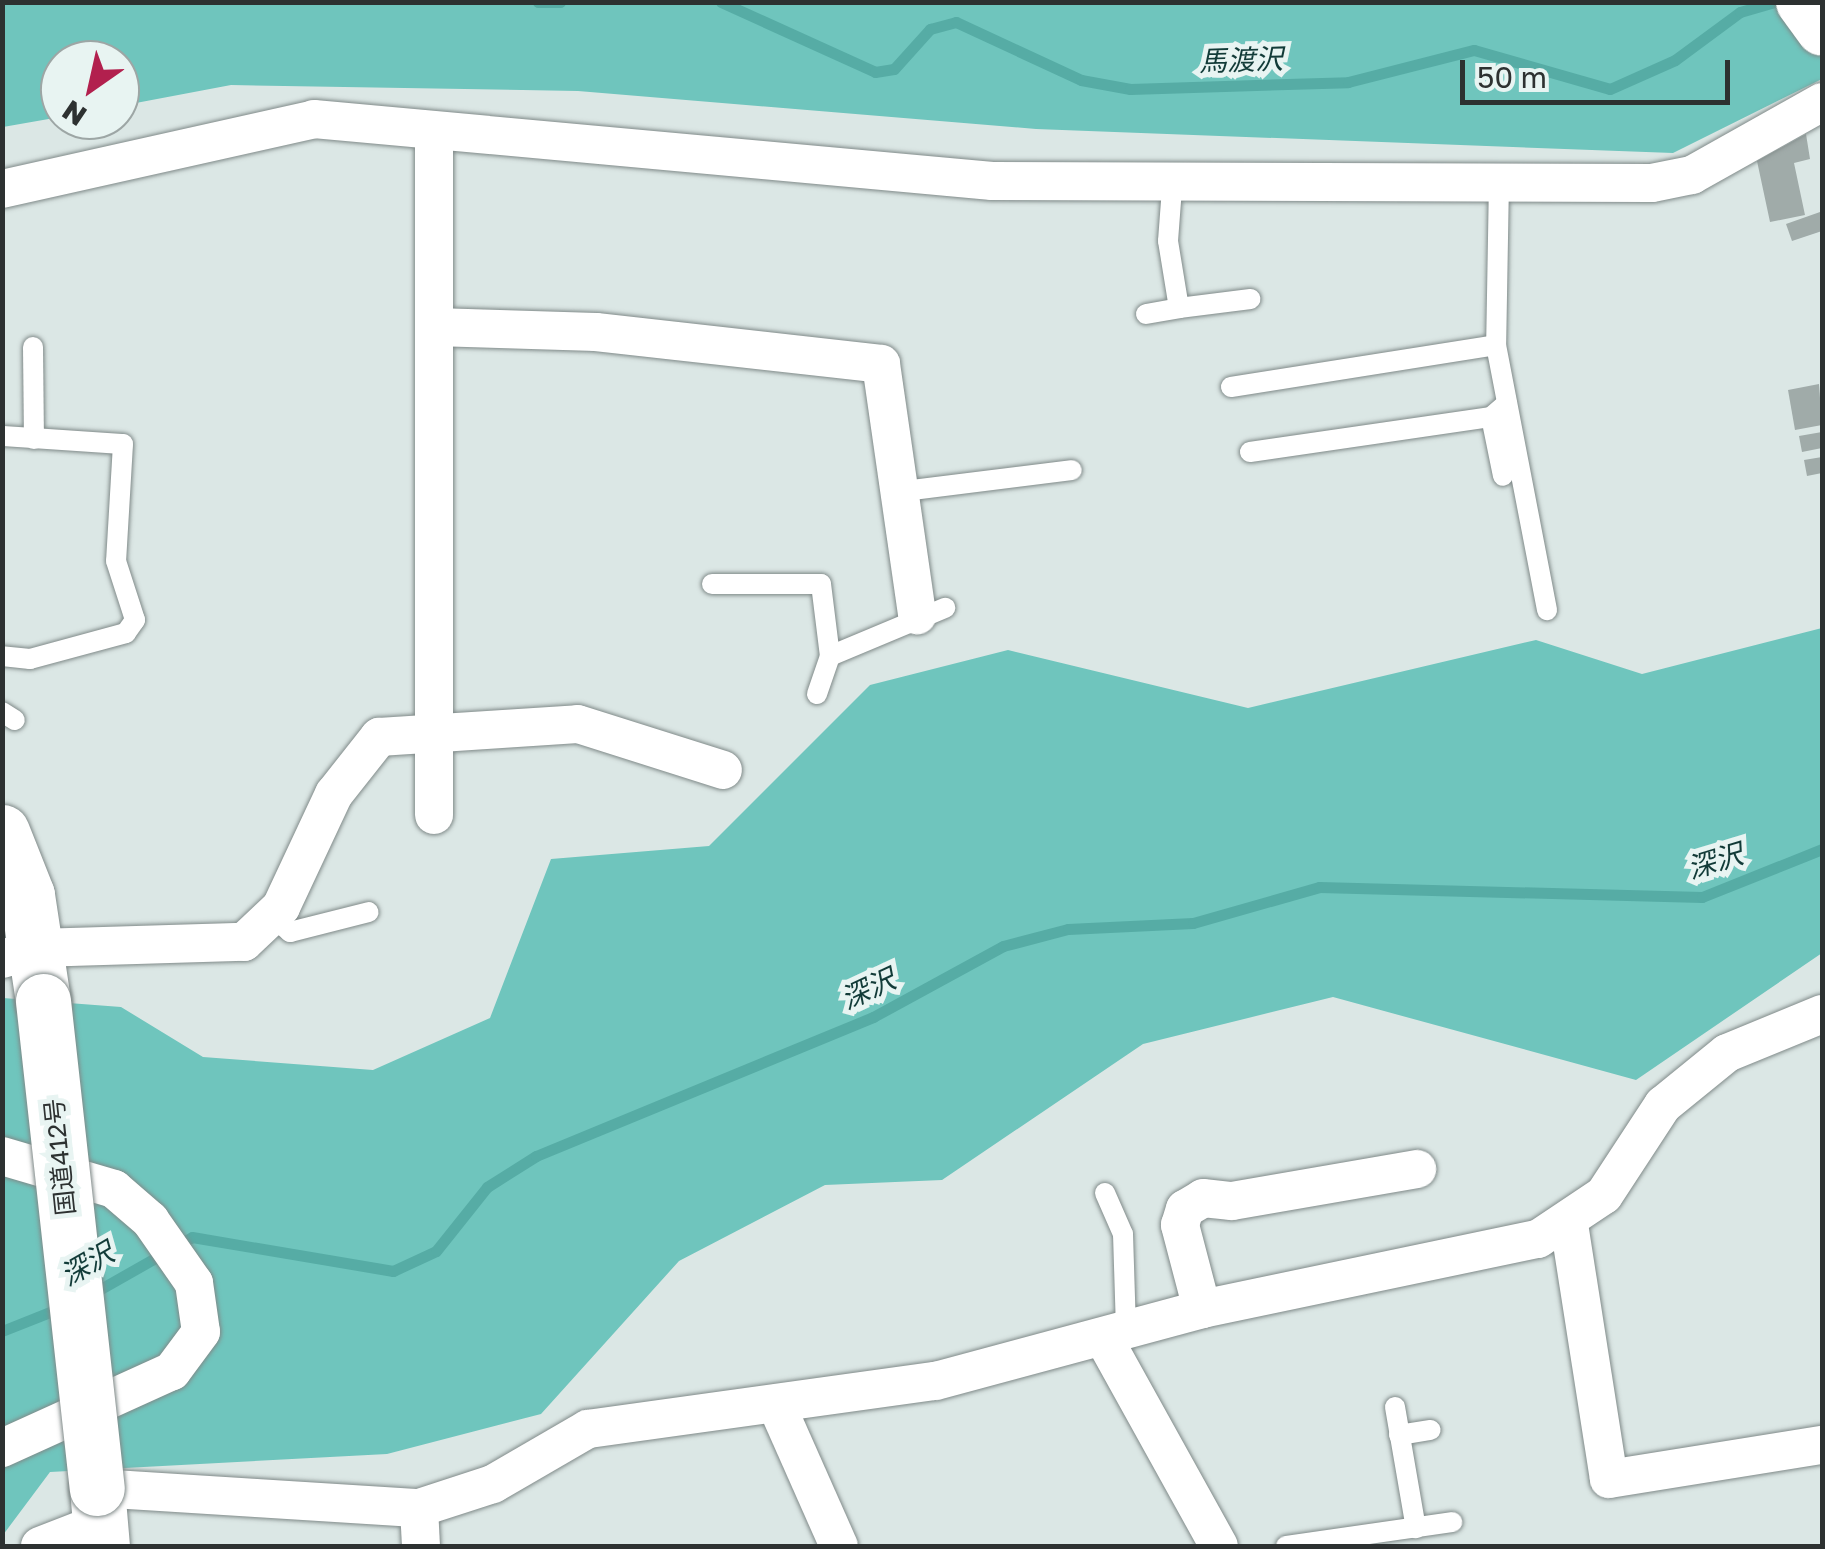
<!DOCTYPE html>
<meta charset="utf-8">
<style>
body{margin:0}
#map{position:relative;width:1825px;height:1549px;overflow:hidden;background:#dbe7e5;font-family:"Golos Text","Noto Sans JP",sans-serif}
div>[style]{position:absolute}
.forest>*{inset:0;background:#6fc5bd}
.stream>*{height:11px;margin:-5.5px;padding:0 5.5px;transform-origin:5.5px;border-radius:5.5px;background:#56aca5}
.building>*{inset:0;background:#a0aba9}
.roads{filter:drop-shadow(0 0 2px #808a89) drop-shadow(0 0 2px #808a89)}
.lane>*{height:20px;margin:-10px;padding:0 10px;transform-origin:10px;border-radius:10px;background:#fff}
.street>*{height:38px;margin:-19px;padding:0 19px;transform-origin:19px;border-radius:19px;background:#fff}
.secondary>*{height:52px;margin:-26px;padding:0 26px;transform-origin:26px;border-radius:26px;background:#fff}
.highway>*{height:55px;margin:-27.5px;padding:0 27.5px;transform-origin:27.5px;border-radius:27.5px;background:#fff}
.bridges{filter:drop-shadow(0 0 2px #808a89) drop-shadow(0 0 2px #808a89)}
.highway-bridge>*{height:55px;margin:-27.5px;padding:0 27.5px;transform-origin:27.5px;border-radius:27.5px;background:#fff}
span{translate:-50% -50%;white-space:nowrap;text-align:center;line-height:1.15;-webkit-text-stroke:10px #e8f4f2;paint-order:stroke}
.street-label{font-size:25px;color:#2d3131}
.water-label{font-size:28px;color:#123b38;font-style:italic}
.frame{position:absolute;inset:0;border:5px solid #2d3131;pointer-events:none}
.north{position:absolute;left:40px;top:40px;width:100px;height:100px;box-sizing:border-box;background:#e8f4f2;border:2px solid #9da6a5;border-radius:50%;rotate:214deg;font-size:28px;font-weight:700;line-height:40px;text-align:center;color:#2d3131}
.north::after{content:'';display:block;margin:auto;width:35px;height:45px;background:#b2204e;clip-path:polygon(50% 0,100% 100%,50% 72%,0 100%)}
.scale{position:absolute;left:1460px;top:60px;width:270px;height:45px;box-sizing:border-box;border:5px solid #2d3131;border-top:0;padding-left:12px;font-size:30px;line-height:35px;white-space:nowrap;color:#2d3131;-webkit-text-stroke:8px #e8f4f2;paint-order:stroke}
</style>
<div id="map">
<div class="forest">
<div style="clip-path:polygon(3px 3px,1822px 3px,1822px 79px,1673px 153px,1036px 129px,578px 91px,231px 85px,120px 106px,120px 60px,60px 60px,60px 117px,3px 127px)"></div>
<div style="clip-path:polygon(1822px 628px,1822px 953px,1636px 1080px,1333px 997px,1143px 1044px,942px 1180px,825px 1185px,679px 1261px,541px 1414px,387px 1454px,50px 1472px,3px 1535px,3px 998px,121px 1007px,203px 1057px,373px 1070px,490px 1018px,551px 859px,709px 846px,870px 685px,1008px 650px,1248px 708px,1536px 640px,1642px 674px)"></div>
</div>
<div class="stream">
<div style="left:538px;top:2px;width:22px"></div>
<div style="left:721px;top:2px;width:169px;rotate:24.4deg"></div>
<div style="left:875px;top:72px;width:19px;rotate:-9deg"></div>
<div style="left:894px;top:69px;width:54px;rotate:-48deg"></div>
<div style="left:930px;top:29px;width:27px;rotate:-15deg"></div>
<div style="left:956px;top:22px;width:138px;rotate:24.9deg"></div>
<div style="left:1081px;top:80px;width:50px;rotate:10.4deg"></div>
<div style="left:1130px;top:89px;width:218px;rotate:-1.8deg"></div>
<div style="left:1348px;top:82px;width:130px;rotate:-14.3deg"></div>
<div style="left:1474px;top:50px;width:141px;rotate:16deg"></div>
<div style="left:1610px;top:89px;width:71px;rotate:-24deg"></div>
<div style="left:1675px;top:60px;width:81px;rotate:-36.4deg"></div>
<div style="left:1740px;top:12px;width:36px;rotate:-16deg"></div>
<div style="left:90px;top:1295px;width:117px;rotate:-29.6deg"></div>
<div style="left:192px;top:1237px;width:204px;rotate:9.6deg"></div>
<div style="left:393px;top:1271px;width:47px;rotate:-24.9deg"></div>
<div style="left:436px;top:1251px;width:82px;rotate:-51.4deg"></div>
<div style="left:487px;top:1187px;width:58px;rotate:-32.3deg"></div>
<div style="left:536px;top:1156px;width:365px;rotate:-22.4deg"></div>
<div style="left:873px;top:1017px;width:148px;rotate:-28.6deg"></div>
<div style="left:1003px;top:946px;width:67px;rotate:-14.7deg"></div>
<div style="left:1068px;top:929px;width:125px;rotate:-2.7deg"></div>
<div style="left:1193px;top:923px;width:131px;rotate:-15.9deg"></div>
<div style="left:1319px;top:887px;width:383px;rotate:1.5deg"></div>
<div style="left:1702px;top:897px;width:129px;rotate:-21.8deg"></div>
<div style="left:2px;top:1331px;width:62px;rotate:-21.6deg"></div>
</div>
<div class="building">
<div style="clip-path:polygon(1806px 134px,1810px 159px,1794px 163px,1805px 215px,1770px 222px,1757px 161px)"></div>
<div style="clip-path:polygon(1820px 212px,1822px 231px,1792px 241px,1786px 224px)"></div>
<div style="clip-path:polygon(1819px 384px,1822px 425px,1795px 430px,1788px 390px)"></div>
<div style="clip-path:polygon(1822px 432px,1822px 448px,1802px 452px,1799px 436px)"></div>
<div style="clip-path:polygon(1822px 457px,1822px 473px,1807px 476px,1804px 460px)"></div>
</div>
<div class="roads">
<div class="lane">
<div style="left:1499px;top:181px;width:164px;rotate:91deg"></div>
<div style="left:1496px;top:345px;width:270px;rotate:79.1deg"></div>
<div style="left:1172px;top:188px;width:53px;rotate:94.3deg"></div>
<div style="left:1168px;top:241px;width:68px;rotate:80.7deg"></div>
<div style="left:1179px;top:308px;width:72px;rotate:-7.2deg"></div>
<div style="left:1146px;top:314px;width:34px;rotate:-10deg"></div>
<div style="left:33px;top:347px;width:92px;rotate:89.4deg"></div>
<div style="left:1231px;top:387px;width:268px;rotate:-9deg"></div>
<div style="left:1491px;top:417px;width:60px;rotate:78.5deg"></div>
<div style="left:2px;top:436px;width:121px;rotate:3.8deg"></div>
<div style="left:123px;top:444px;width:117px;rotate:93.4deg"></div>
<div style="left:116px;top:561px;width:62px;rotate:72.1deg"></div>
<div style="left:135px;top:620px;width:16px;rotate:125deg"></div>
<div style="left:126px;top:633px;width:99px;rotate:164.8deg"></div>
<div style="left:30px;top:659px;width:28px;rotate:-174deg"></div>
<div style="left:1250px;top:452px;width:244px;rotate:-8.3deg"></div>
<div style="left:1491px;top:417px;width:21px;rotate:-41deg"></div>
<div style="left:904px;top:491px;width:169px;rotate:-7.1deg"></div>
<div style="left:712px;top:584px;width:109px"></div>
<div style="left:821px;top:584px;width:73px;rotate:82.9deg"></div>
<div style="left:817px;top:694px;width:40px;rotate:-71.1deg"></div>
<div style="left:830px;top:656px;width:125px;rotate:-22.7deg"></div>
<div style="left:2px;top:712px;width:15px;rotate:32deg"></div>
<div style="left:273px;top:917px;width:23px;rotate:41deg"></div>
<div style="left:290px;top:932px;width:81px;rotate:-14.2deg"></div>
<div style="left:1105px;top:1193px;width:45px;rotate:66.3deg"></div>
<div style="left:1123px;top:1234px;width:97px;rotate:88.2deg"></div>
<div style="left:1395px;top:1407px;width:123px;rotate:80.2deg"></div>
<div style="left:1399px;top:1435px;width:32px;rotate:-9deg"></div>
<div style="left:1286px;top:1546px;width:168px;rotate:-8.2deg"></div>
</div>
<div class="street">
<div style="left:434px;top:131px;width:684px;rotate:90deg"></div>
<div style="left:2px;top:189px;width:320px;rotate:-12.6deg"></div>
<div style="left:314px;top:119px;width:681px;rotate:5.22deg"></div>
<div style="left:992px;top:181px;width:660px;rotate:0.17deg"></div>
<div style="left:1652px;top:183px;width:41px;rotate:-11.3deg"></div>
<div style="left:1692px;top:175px;width:149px;rotate:-29.3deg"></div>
<div style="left:435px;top:327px;width:161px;rotate:1.8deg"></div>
<div style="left:596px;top:332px;width:287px;rotate:6.4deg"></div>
<div style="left:881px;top:364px;width:254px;rotate:81.8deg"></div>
<div style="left:2px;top:959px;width:37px;rotate:-17deg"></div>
<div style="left:37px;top:948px;width:207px;rotate:-1.7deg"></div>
<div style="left:244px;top:942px;width:51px;rotate:-43.4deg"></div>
<div style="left:281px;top:907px;width:125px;rotate:-64.9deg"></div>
<div style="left:334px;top:794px;width:73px;rotate:-51.7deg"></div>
<div style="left:379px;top:737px;width:199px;rotate:-3.7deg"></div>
<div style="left:578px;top:724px;width:152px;rotate:17.6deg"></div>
<div style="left:2px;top:1156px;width:117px;rotate:16.4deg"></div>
<div style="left:114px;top:1189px;width:48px;rotate:40.7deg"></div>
<div style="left:150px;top:1220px;width:77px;rotate:55.1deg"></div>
<div style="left:194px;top:1283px;width:49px;rotate:81.9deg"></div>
<div style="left:201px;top:1332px;width:49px;rotate:126.6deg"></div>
<div style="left:172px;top:1371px;width:187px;rotate:155.6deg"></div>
<div style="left:1569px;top:1224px;width:258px;rotate:81.1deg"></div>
<div style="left:1609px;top:1479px;width:216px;rotate:-9.1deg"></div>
<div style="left:1202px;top:1309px;width:87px;rotate:-104.7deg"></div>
<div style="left:1180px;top:1225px;width:17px;rotate:-73deg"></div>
<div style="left:1185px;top:1209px;width:21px;rotate:-31deg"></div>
<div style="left:1203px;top:1198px;width:29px;rotate:6deg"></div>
<div style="left:1232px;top:1201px;width:188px;rotate:-9.8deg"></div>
<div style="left:1103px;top:1337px;width:239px;rotate:61deg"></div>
<div style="left:776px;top:1404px;width:155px;rotate:66.1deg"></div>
<div style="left:97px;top:1488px;width:323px;rotate:3.6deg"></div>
<div style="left:419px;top:1508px;width:78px;rotate:-18deg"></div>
<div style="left:493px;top:1484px;width:110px;rotate:-30.1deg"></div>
<div style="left:588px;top:1429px;width:351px;rotate:-7.9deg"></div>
<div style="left:936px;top:1381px;width:276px;rotate:-15.1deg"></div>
<div style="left:1202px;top:1309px;width:343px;rotate:-11.8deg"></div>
<div style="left:1538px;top:1239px;width:79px;rotate:-33.7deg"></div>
<div style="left:1604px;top:1195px;width:108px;rotate:-56.8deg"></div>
<div style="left:1663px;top:1105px;width:82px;rotate:-39.1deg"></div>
<div style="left:1727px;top:1053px;width:103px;rotate:-22.3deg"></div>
<div style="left:419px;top:1508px;width:38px;rotate:87deg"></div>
<div style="left:40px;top:1546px;width:63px;rotate:-21.3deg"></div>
</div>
<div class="secondary">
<div style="left:1802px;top:2px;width:34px;rotate:54deg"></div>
</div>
<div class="highway">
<div style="left:2px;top:832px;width:68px;rotate:68.4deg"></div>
<div style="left:27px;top:895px;width:107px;rotate:81.4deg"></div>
<div style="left:97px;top:1488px;width:58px;rotate:85.1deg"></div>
</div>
</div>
<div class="bridges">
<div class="highway-bridge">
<div style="left:43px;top:1001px;width:490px;rotate:83.7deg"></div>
</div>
</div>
<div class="street-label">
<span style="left:60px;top:1157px;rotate:-96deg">国道412号</span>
</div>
<div class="water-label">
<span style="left:1241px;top:60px;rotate:-2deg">馬渡沢</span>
<span style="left:1715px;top:861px;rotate:-17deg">深沢</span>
<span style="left:868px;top:989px;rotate:-25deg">深沢</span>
<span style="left:87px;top:1264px;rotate:-30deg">深沢</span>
</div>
<div class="frame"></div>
<div class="north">N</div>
<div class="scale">50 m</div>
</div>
